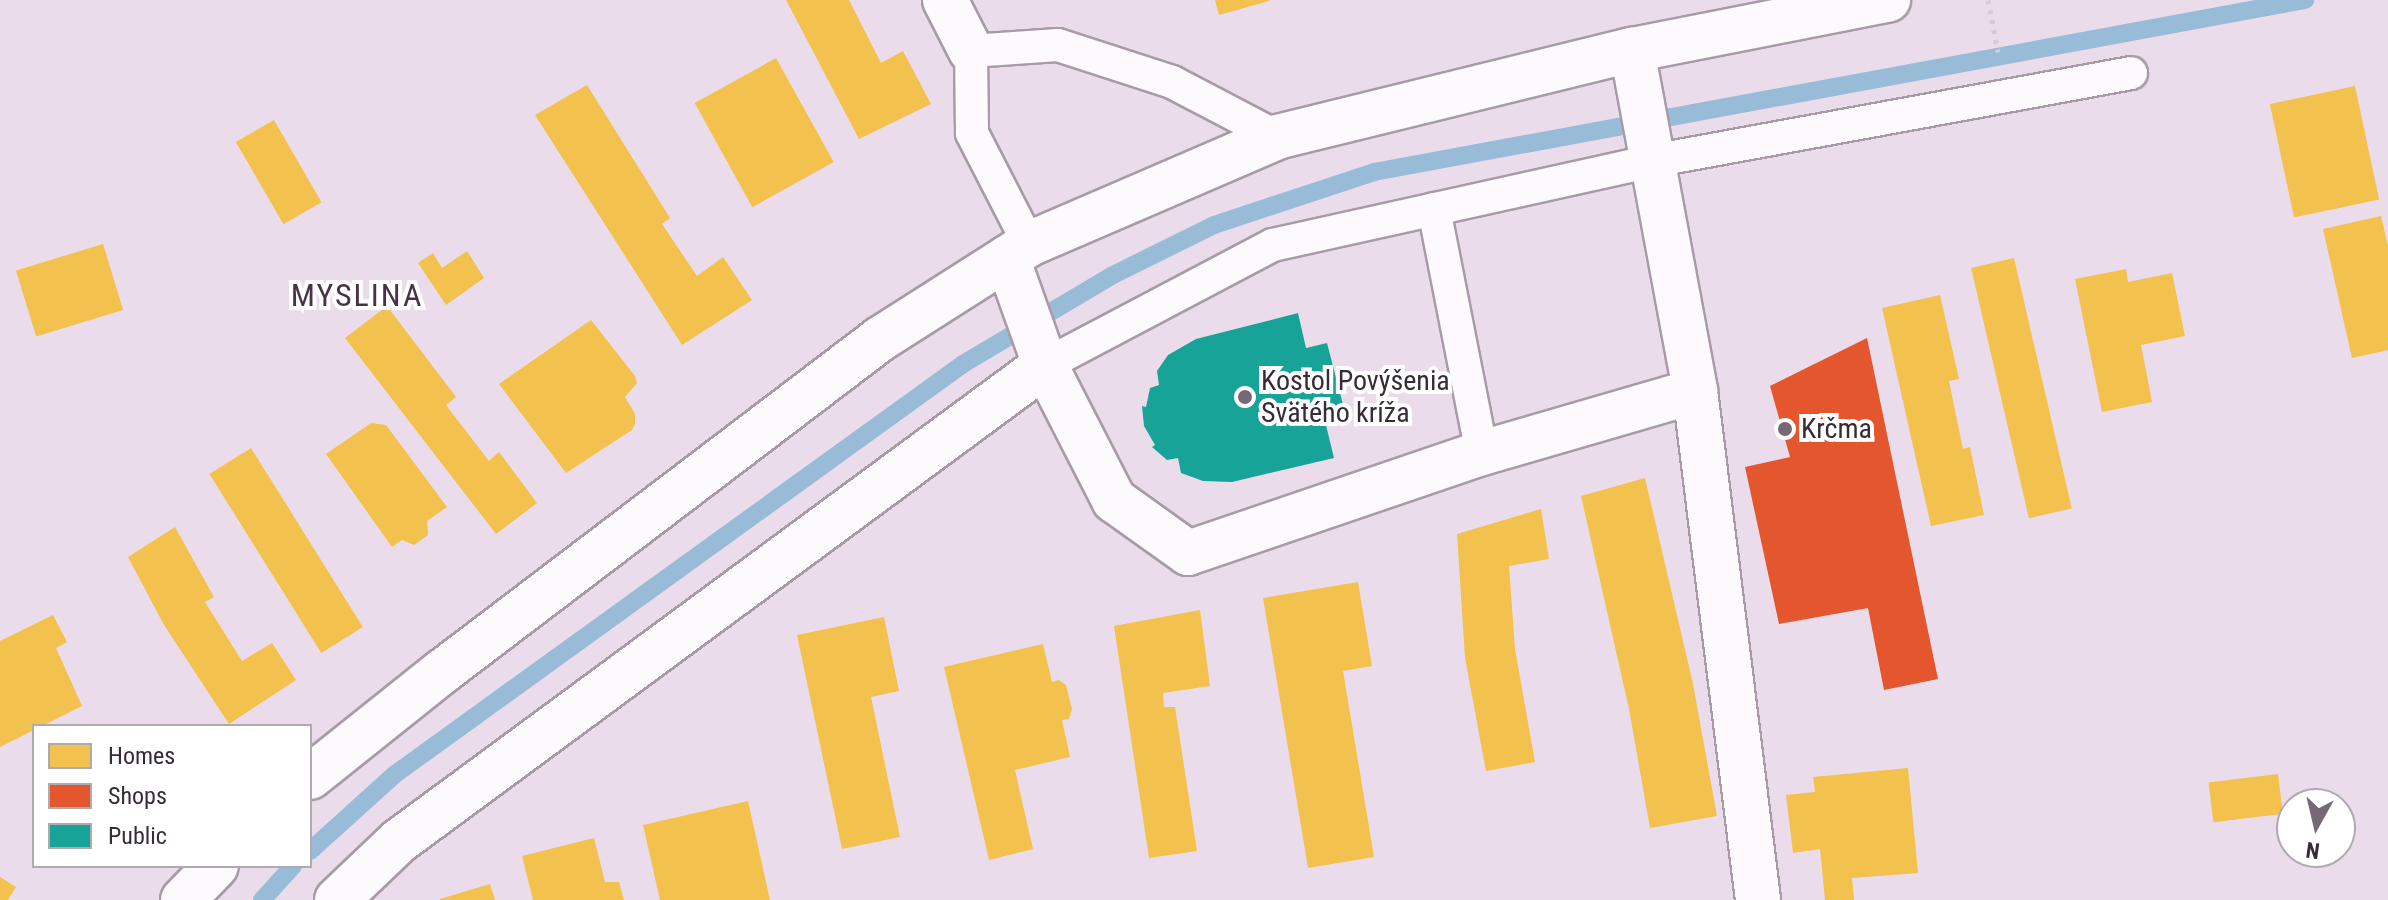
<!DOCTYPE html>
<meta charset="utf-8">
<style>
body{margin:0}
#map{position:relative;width:2388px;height:900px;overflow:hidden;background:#ebdcec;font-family:"Roboto Condensed",sans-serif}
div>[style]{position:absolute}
.homes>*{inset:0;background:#f2c14e;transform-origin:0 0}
.shops>*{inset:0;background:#e4572e}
.public>*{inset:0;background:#17a398}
.stream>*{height:18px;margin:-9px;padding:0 9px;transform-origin:9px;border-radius:9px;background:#98bbd8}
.path>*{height:5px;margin-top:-2.5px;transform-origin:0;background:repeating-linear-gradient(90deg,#d2ced2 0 4px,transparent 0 10px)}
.roads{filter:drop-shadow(2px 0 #a69ba7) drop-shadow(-2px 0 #a69ba7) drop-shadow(0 2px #a69ba7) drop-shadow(0 -2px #a69ba7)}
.lane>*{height:32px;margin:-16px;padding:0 16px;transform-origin:16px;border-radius:16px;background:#fcfafc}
.street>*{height:44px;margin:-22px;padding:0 22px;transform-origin:22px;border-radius:22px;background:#fcfafc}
.dots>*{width:22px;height:22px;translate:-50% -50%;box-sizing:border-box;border:4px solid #fff;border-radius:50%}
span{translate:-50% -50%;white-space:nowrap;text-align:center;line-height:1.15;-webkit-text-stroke:8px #fff;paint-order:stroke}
.poi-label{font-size:28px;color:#362b36}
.left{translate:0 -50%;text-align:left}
.quarter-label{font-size:32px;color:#483248;letter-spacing:2px}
.legend{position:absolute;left:32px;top:724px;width:280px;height:144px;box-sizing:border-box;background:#fff;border:2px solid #afaaaf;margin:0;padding:10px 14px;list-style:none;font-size:24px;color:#362b36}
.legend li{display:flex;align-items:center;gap:16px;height:40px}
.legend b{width:40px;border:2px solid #afaaaf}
.north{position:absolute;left:2276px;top:788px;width:80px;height:80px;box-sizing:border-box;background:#fff;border:2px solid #afaaaf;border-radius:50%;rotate:188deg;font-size:22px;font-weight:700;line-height:32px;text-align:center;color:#362b36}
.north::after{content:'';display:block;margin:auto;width:28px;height:36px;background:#756976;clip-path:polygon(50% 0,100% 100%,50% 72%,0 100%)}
</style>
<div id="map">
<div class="homes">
<div style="clip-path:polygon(786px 0,849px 0,881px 63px,903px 51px,931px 104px,859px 139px)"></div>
<div style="clip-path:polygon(1215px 0,1269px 0,1269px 1px,1219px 15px)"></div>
<div style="left:776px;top:58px;width:119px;height:93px;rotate:61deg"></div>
<div style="clip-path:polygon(587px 85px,670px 218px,662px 224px,697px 276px,723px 257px,752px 300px,682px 345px,535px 115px)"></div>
<div style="left:2355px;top:86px;width:116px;height:87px;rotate:78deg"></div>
<div style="left:274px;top:120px;width:95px;height:44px;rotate:60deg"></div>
<div style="clip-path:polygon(2381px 216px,2388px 246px,2388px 350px,2352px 358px,2323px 229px)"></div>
<div style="left:103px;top:244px;width:69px;height:91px;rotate:73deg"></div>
<div style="clip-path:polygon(467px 251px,484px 278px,446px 305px,418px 263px,433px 253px,442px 268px)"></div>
<div style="left:2014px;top:258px;width:257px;height:44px;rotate:77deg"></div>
<div style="clip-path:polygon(2126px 269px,2128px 282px,2172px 273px,2185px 336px,2141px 345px,2152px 402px,2102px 412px,2075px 279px)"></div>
<div style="clip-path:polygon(1940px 295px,1959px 379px,1949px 381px,1963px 449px,1970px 447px,1984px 515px,1931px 526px,1882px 308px)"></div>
<div style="clip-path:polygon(387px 306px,456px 397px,446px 405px,489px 461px,499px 452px,537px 503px,496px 534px,345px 338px)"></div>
<div style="clip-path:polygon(591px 320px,635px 376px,637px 383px,625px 397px,635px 414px,635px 424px,632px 430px,566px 473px,499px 384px)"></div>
<div style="clip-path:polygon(371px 423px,386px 425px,447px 507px,427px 521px,428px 535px,414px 545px,402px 540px,392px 547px,326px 454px)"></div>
<div style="left:251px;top:448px;width:211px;height:49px;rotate:58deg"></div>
<div style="clip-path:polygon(1645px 478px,1693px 684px,1717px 816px,1650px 828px,1629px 709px,1581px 496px)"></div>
<div style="clip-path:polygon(1541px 509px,1549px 559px,1509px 566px,1515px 649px,1535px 762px,1486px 771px,1465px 658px,1457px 534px)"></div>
<div style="clip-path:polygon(175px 527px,214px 597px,205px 602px,242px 661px,272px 643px,296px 680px,229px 724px,164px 625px,128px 557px)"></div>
<div style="clip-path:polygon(1358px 582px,1372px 666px,1343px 671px,1374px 857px,1308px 868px,1263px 598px)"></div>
<div style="clip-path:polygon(1200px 610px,1210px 686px,1163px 693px,1164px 707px,1175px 707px,1197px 851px,1149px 858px,1114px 626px)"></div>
<div style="clip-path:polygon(53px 615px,67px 642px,56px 648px,82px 706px,42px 726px,34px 726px,34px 730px,0 747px,0 641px)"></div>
<div style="clip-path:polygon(884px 617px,899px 691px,871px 697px,900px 837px,842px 849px,797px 635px)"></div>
<div style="clip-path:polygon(1043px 644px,1052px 682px,1059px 680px,1066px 685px,1072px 709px,1069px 719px,1062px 720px,1070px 757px,1015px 770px,1033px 849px,989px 860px,944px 667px)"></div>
<div style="clip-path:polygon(1908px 768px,1918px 873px,1852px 878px,1854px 900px,1825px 900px,1820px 849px,1793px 853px,1786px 795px,1815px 792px,1813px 777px)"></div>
<div style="left:2278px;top:774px;width:40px;height:70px;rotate:83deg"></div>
<div style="clip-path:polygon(748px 801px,770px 900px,660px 900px,643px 825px)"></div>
<div style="clip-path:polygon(594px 838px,605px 882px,619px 882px,624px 900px,533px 900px,522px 856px)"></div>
<div style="clip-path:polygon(0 877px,16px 887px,8px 900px,0 900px)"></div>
<div style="clip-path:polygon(490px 884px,495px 900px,440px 900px,440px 899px)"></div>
</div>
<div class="shops">
<div style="clip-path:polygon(1867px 338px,1938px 679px,1884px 690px,1868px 608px,1779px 624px,1745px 467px,1790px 457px,1770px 386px)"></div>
</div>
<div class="public">
<div style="clip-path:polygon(1298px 313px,1306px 348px,1327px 343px,1346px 416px,1325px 421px,1334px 458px,1232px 482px,1203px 481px,1181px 473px,1178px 458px,1167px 460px,1152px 447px,1155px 445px,1144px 426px,1142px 406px,1146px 407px,1150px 388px,1159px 385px,1157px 371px,1168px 355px,1196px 339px)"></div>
</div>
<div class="stream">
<div style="left:310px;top:851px;width:113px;rotate:-42.1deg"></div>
<div style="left:394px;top:775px;width:702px;rotate:-35.84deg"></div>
<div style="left:963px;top:364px;width:172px;rotate:-30.7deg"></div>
<div style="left:1111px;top:276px;width:115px;rotate:-26.3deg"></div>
<div style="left:1214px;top:225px;width:169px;rotate:-18.3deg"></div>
<div style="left:1374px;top:172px;width:947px;rotate:-10.47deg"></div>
<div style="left:262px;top:900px;width:46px;rotate:-47.6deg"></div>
</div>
<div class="path">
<div style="left:1988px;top:0;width:53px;rotate:79.1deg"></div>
</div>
<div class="roads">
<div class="lane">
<div style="left:1434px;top:209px;width:249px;rotate:78.9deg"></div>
<div style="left:1029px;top:244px;width:125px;rotate:-117.2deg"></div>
<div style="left:972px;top:133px;width:82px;rotate:-90.7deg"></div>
<div style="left:971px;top:51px;width:87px;rotate:-3.9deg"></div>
<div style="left:1058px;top:45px;width:120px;rotate:18deg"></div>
<div style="left:1172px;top:82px;width:119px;rotate:27.6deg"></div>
<div style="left:1045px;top:365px;width:258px;rotate:-27.8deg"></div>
<div style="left:1273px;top:245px;width:388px;rotate:-12.5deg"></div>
<div style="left:1652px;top:161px;width:487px;rotate:-10.4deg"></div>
</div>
<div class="street">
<div style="left:945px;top:0;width:57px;rotate:63deg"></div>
<div style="left:1632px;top:50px;width:347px;rotate:79.5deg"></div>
<div style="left:1695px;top:391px;width:513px;rotate:82.94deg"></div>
<div style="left:1007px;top:258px;width:114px;rotate:70.4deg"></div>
<div style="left:310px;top:777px;width:170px;rotate:-38.6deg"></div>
<div style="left:443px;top:671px;width:549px;rotate:-37.22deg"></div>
<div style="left:880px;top:339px;width:177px;rotate:-32.5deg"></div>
<div style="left:1029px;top:244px;width:270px;rotate:-23.3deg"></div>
<div style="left:1277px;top:137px;width:366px;rotate:-13.8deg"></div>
<div style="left:1632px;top:50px;width:261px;rotate:-11.1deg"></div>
<div style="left:183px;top:900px;width:47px;rotate:-45.9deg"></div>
<div style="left:337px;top:900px;width:86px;rotate:-43.6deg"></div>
<div style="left:399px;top:841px;width:802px;rotate:-36.38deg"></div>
<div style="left:1045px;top:365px;width:152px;rotate:62.9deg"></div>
<div style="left:1114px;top:500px;width:91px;rotate:35.6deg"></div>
<div style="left:1188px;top:553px;width:311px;rotate:-18.8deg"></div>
<div style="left:1482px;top:453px;width:222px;rotate:-16.2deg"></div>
</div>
</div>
<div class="dots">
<div style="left:1245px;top:397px;background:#756976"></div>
<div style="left:1785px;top:429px;background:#756976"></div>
</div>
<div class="poi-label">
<span class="left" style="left:1261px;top:397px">Kostol Povýšenia<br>Svätého kríža</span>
<span class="left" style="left:1801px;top:429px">Krčma</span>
</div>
<div class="quarter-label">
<span style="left:357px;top:295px">MYSLINA</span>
</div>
<ul class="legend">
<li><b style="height:22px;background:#f2c14e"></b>Homes</li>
<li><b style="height:22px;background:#e4572e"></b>Shops</li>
<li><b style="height:22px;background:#17a398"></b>Public</li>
</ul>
<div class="north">N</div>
</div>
